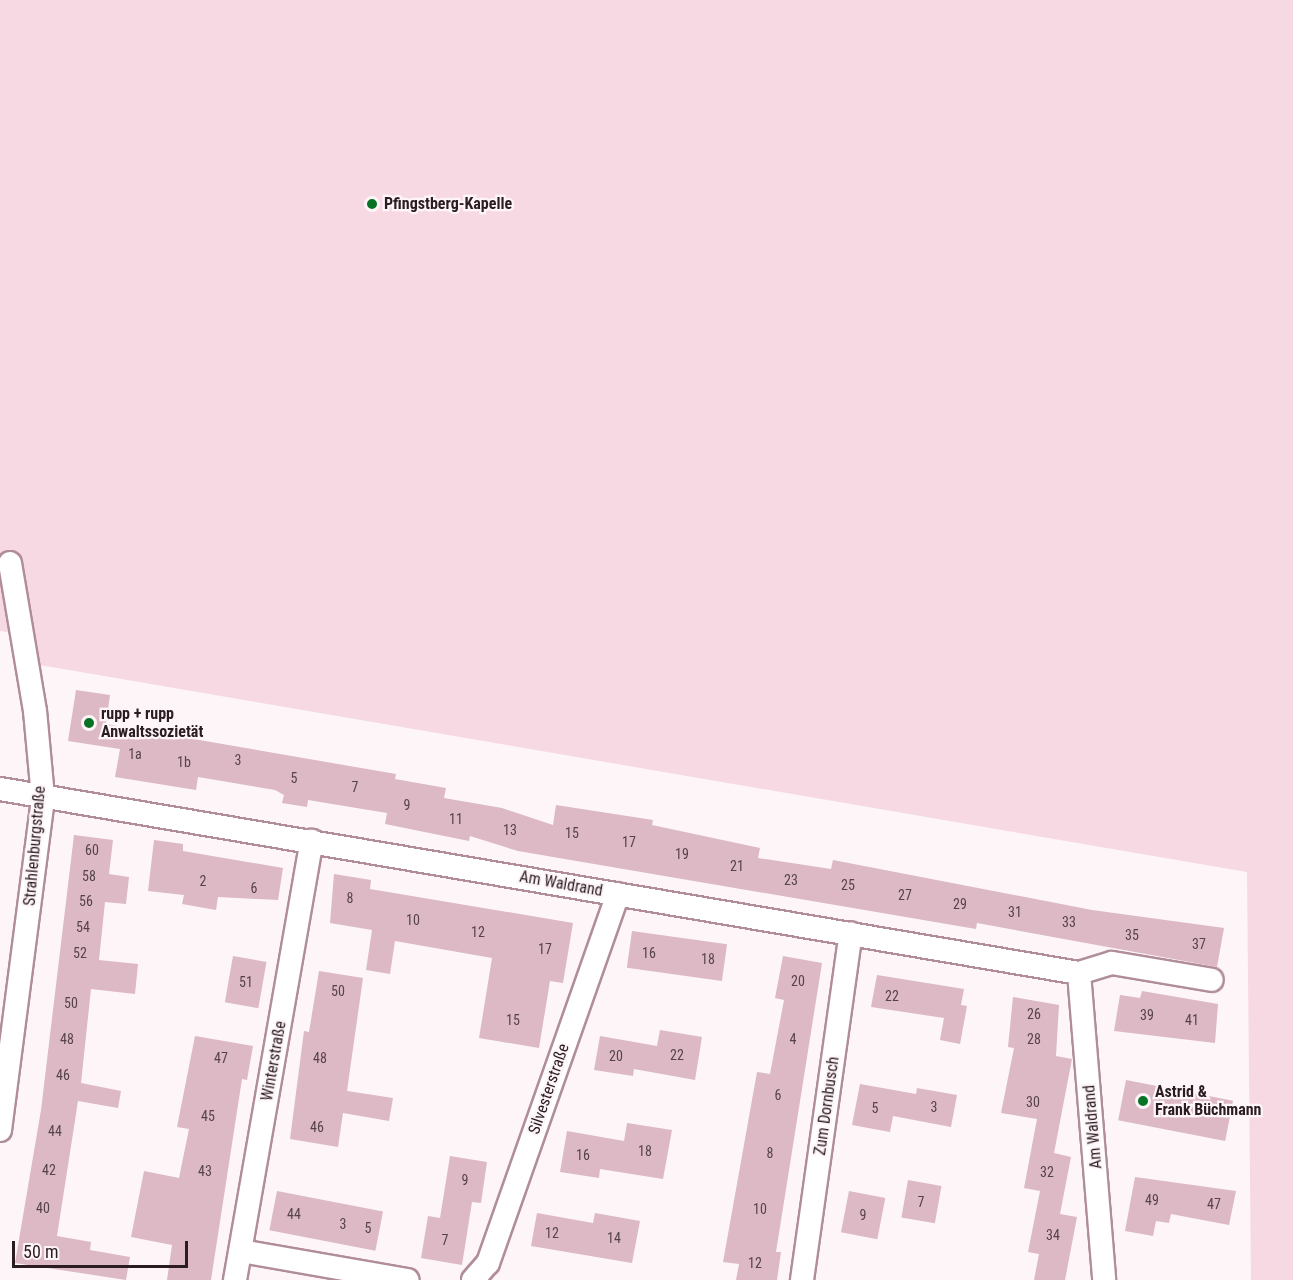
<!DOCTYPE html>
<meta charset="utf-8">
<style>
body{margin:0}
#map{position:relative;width:1293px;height:1280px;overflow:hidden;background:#fdf5f7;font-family:"Roboto Condensed",sans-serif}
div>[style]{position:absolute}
.green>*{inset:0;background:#f7d9e3}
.building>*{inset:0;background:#dcb9c5;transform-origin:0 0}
.roads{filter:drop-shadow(2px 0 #b08d99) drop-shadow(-2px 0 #b08d99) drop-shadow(0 2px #b08d99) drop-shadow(0 -2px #b08d99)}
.minor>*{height:22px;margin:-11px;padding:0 11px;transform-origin:11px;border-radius:11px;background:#fff}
.dots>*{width:16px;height:16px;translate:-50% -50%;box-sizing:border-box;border:3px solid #fdf5f7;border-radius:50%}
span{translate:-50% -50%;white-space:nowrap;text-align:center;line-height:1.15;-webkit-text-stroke:4.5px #fdf5f7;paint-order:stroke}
.number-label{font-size:14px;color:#56434a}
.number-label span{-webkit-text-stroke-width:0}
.poi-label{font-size:16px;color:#2a1c21;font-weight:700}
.left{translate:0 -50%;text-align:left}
.street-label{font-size:16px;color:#2a1c21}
.scale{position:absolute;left:12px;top:1241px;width:176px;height:27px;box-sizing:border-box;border:3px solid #2a1c21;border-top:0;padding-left:8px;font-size:18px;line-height:21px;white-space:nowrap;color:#2a1c21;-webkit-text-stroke:4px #fdf5f7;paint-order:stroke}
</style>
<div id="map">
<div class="green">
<div style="clip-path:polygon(0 0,1293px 0,1293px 1280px,1251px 1280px,1247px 872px,34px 664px,30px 636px,0 631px)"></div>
</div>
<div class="building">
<div style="clip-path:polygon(76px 690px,110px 695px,106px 724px,396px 774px,395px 779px,446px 788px,444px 798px,502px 808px,553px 825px,556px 805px,653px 820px,652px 825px,760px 848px,758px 858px,831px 869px,833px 860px,1092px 910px,1224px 928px,1217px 967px,977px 923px,976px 929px,518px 851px,470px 836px,469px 841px,385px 824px,387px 813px,308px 800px,307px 807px,282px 803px,284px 795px,275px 790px,198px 777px,196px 790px,115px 777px,120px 749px,68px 741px)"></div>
<div style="clip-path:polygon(74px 835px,113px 840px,109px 874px,129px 877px,126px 904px,105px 902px,99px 960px,138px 964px,135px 994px,91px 989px,81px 1083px,121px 1091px,118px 1108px,78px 1101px,57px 1236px,91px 1242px,90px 1250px,130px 1257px,126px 1280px,15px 1263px,41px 1110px)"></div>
<div style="clip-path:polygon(154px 840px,183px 844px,183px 851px,283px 868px,278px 900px,218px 897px,216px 910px,182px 904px,184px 895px,148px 891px)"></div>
<div style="clip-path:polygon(334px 874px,371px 880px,370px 889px,573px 923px,563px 983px,550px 981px,539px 1048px,479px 1038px,492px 958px,395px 941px,390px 974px,366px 970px,372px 930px,330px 923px)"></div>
<div style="left:632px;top:931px;width:96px;height:37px;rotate:8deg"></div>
<div style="left:233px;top:956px;width:34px;height:47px;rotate:10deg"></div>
<div style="clip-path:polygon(783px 956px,822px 963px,776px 1252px,781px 1252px,777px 1280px,736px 1280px,739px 1264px,723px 1262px,757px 1072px,770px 1074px,784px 1000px,775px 998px)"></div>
<div style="clip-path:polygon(319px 971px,363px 978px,347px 1091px,393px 1098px,389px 1121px,343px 1113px,338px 1147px,290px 1139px,304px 1031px,309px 1032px)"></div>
<div style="clip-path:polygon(877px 975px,964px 989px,961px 1005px,967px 1006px,960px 1044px,940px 1040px,944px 1018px,871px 1007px)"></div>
<div style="clip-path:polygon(1142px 991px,1218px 1004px,1215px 1043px,1114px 1031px,1120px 995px,1140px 998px)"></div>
<div style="clip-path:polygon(1013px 997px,1059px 1005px,1056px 1056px,1072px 1059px,1054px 1153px,1071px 1157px,1060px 1214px,1077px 1217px,1065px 1280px,1034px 1280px,1039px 1254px,1028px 1252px,1040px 1191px,1024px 1188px,1037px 1119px,1001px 1113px,1014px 1048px,1008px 1047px)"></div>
<div style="clip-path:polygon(660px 1030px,702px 1037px,695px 1080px,634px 1069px,633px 1076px,594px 1070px,600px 1036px,657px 1046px)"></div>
<div style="clip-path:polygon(195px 1036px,253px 1046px,247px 1080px,242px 1079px,211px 1280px,167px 1280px,172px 1245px,131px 1237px,144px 1171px,179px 1178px,189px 1129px,177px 1127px)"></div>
<div style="left:1126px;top:1080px;width:109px;height:41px;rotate:11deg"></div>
<div style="clip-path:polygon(860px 1084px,916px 1094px,917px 1088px,957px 1095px,951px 1127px,893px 1116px,890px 1132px,852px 1125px)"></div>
<div style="clip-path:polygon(627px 1123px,672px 1130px,663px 1179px,600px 1169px,599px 1178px,560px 1172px,567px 1131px,624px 1141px)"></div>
<div style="clip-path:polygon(450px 1156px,487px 1162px,481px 1203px,472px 1202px,462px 1265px,421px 1258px,428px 1216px,440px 1218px)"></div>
<div style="clip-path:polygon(1135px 1177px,1236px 1191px,1229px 1225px,1171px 1214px,1169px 1223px,1156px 1221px,1153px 1236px,1125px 1231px)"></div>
<div style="left:908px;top:1180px;width:34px;height:38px;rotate:10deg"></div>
<div style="left:277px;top:1191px;width:108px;height:40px;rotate:11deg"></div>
<div style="left:849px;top:1191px;width:37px;height:42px;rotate:11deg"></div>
<div style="clip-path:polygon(537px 1213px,593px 1223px,595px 1213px,640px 1221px,632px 1263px,531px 1246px)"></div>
</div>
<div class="roads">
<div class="minor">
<div style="left:0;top:789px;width:1095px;rotate:9.68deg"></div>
<div style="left:1079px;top:973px;width:308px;rotate:85.3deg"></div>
<div style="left:1079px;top:973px;width:34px;rotate:-17deg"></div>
<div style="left:1112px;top:963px;width:101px;rotate:9.6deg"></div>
<div style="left:0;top:1130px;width:336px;rotate:-82.6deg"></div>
<div style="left:43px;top:797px;width:86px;rotate:-95.3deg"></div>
<div style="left:35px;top:711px;width:150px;rotate:-99.6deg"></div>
<div style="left:241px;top:1251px;width:169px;rotate:9.9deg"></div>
<div style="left:235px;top:1280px;width:446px;rotate:-80.1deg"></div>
<div style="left:473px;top:1280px;width:23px;rotate:-49deg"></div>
<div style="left:488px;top:1263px;width:391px;rotate:-70.6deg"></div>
<div style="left:802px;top:1280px;width:350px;rotate:-82deg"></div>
</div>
</div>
<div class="dots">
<div style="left:372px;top:204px;background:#097325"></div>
<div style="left:89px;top:723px;background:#097325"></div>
<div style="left:1143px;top:1101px;background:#097325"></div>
</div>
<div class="number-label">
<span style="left:135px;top:754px">1a</span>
<span style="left:238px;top:760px">3</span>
<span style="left:184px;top:762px">1b</span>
<span style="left:294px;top:778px">5</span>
<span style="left:355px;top:787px">7</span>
<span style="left:407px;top:805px">9</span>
<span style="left:456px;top:819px">11</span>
<span style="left:510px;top:830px">13</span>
<span style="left:572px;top:833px">15</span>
<span style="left:629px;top:842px">17</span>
<span style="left:92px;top:850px">60</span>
<span style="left:682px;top:854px">19</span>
<span style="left:737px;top:866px">21</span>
<span style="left:89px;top:876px">58</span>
<span style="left:791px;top:880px">23</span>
<span style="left:203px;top:881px">2</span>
<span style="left:848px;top:885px">25</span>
<span style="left:254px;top:888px">6</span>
<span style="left:905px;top:895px">27</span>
<span style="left:350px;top:898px">8</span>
<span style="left:86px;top:901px">56</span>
<span style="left:960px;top:904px">29</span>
<span style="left:1015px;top:912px">31</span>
<span style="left:413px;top:920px">10</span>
<span style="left:1069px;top:922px">33</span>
<span style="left:83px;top:927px">54</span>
<span style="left:478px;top:932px">12</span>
<span style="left:1132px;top:935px">35</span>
<span style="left:1199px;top:944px">37</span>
<span style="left:545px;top:949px">17</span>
<span style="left:80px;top:953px">52</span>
<span style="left:649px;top:953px">16</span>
<span style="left:708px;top:959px">18</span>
<span style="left:798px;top:981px">20</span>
<span style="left:246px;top:982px">51</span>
<span style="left:338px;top:991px">50</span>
<span style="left:892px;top:996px">22</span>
<span style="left:71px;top:1003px">50</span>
<span style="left:1034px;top:1014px">26</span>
<span style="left:1147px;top:1015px">39</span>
<span style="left:513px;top:1020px">15</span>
<span style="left:1192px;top:1020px">41</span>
<span style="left:67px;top:1039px">48</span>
<span style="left:793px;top:1039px">4</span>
<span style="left:1034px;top:1039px">28</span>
<span style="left:677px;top:1055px">22</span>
<span style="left:616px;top:1056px">20</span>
<span style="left:221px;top:1058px">47</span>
<span style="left:320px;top:1058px">48</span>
<span style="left:63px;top:1075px">46</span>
<span style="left:778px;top:1095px">6</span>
<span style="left:1033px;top:1102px">30</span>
<span style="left:934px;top:1107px">3</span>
<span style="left:875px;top:1108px">5</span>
<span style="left:208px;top:1116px">45</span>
<span style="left:317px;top:1127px">46</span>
<span style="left:55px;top:1131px">44</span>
<span style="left:645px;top:1151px">18</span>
<span style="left:770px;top:1153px">8</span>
<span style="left:583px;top:1155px">16</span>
<span style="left:49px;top:1170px">42</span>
<span style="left:205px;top:1171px">43</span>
<span style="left:1047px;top:1172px">32</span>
<span style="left:465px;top:1180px">9</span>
<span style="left:1152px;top:1200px">49</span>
<span style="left:921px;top:1202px">7</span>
<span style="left:1214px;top:1204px">47</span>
<span style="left:43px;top:1208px">40</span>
<span style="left:760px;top:1209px">10</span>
<span style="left:294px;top:1214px">44</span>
<span style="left:863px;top:1215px">9</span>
<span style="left:343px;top:1224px">3</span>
<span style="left:368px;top:1228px">5</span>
<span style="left:552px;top:1233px">12</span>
<span style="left:1053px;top:1235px">34</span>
<span style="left:614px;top:1238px">14</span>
<span style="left:445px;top:1240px">7</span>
<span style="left:755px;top:1263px">12</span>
</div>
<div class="poi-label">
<span class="left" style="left:384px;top:204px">Pfingstberg-Kapelle</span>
<span class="left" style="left:101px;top:723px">rupp + rupp<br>Anwaltssozietät</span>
<span class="left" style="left:1155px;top:1101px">Astrid &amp;<br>Frank Büchmann</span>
</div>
<div class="street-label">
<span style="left:35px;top:846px;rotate:-85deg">Strahlenburgstraße</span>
<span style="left:561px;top:884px;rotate:10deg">Am Waldrand</span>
<span style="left:274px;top:1061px;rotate:-80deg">Winterstraße</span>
<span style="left:549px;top:1089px;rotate:-71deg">Silvesterstraße</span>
<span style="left:827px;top:1106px;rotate:-82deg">Zum Dornbusch</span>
<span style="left:1093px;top:1127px;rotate:-95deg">Am Waldrand</span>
</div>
<div class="scale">50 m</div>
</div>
